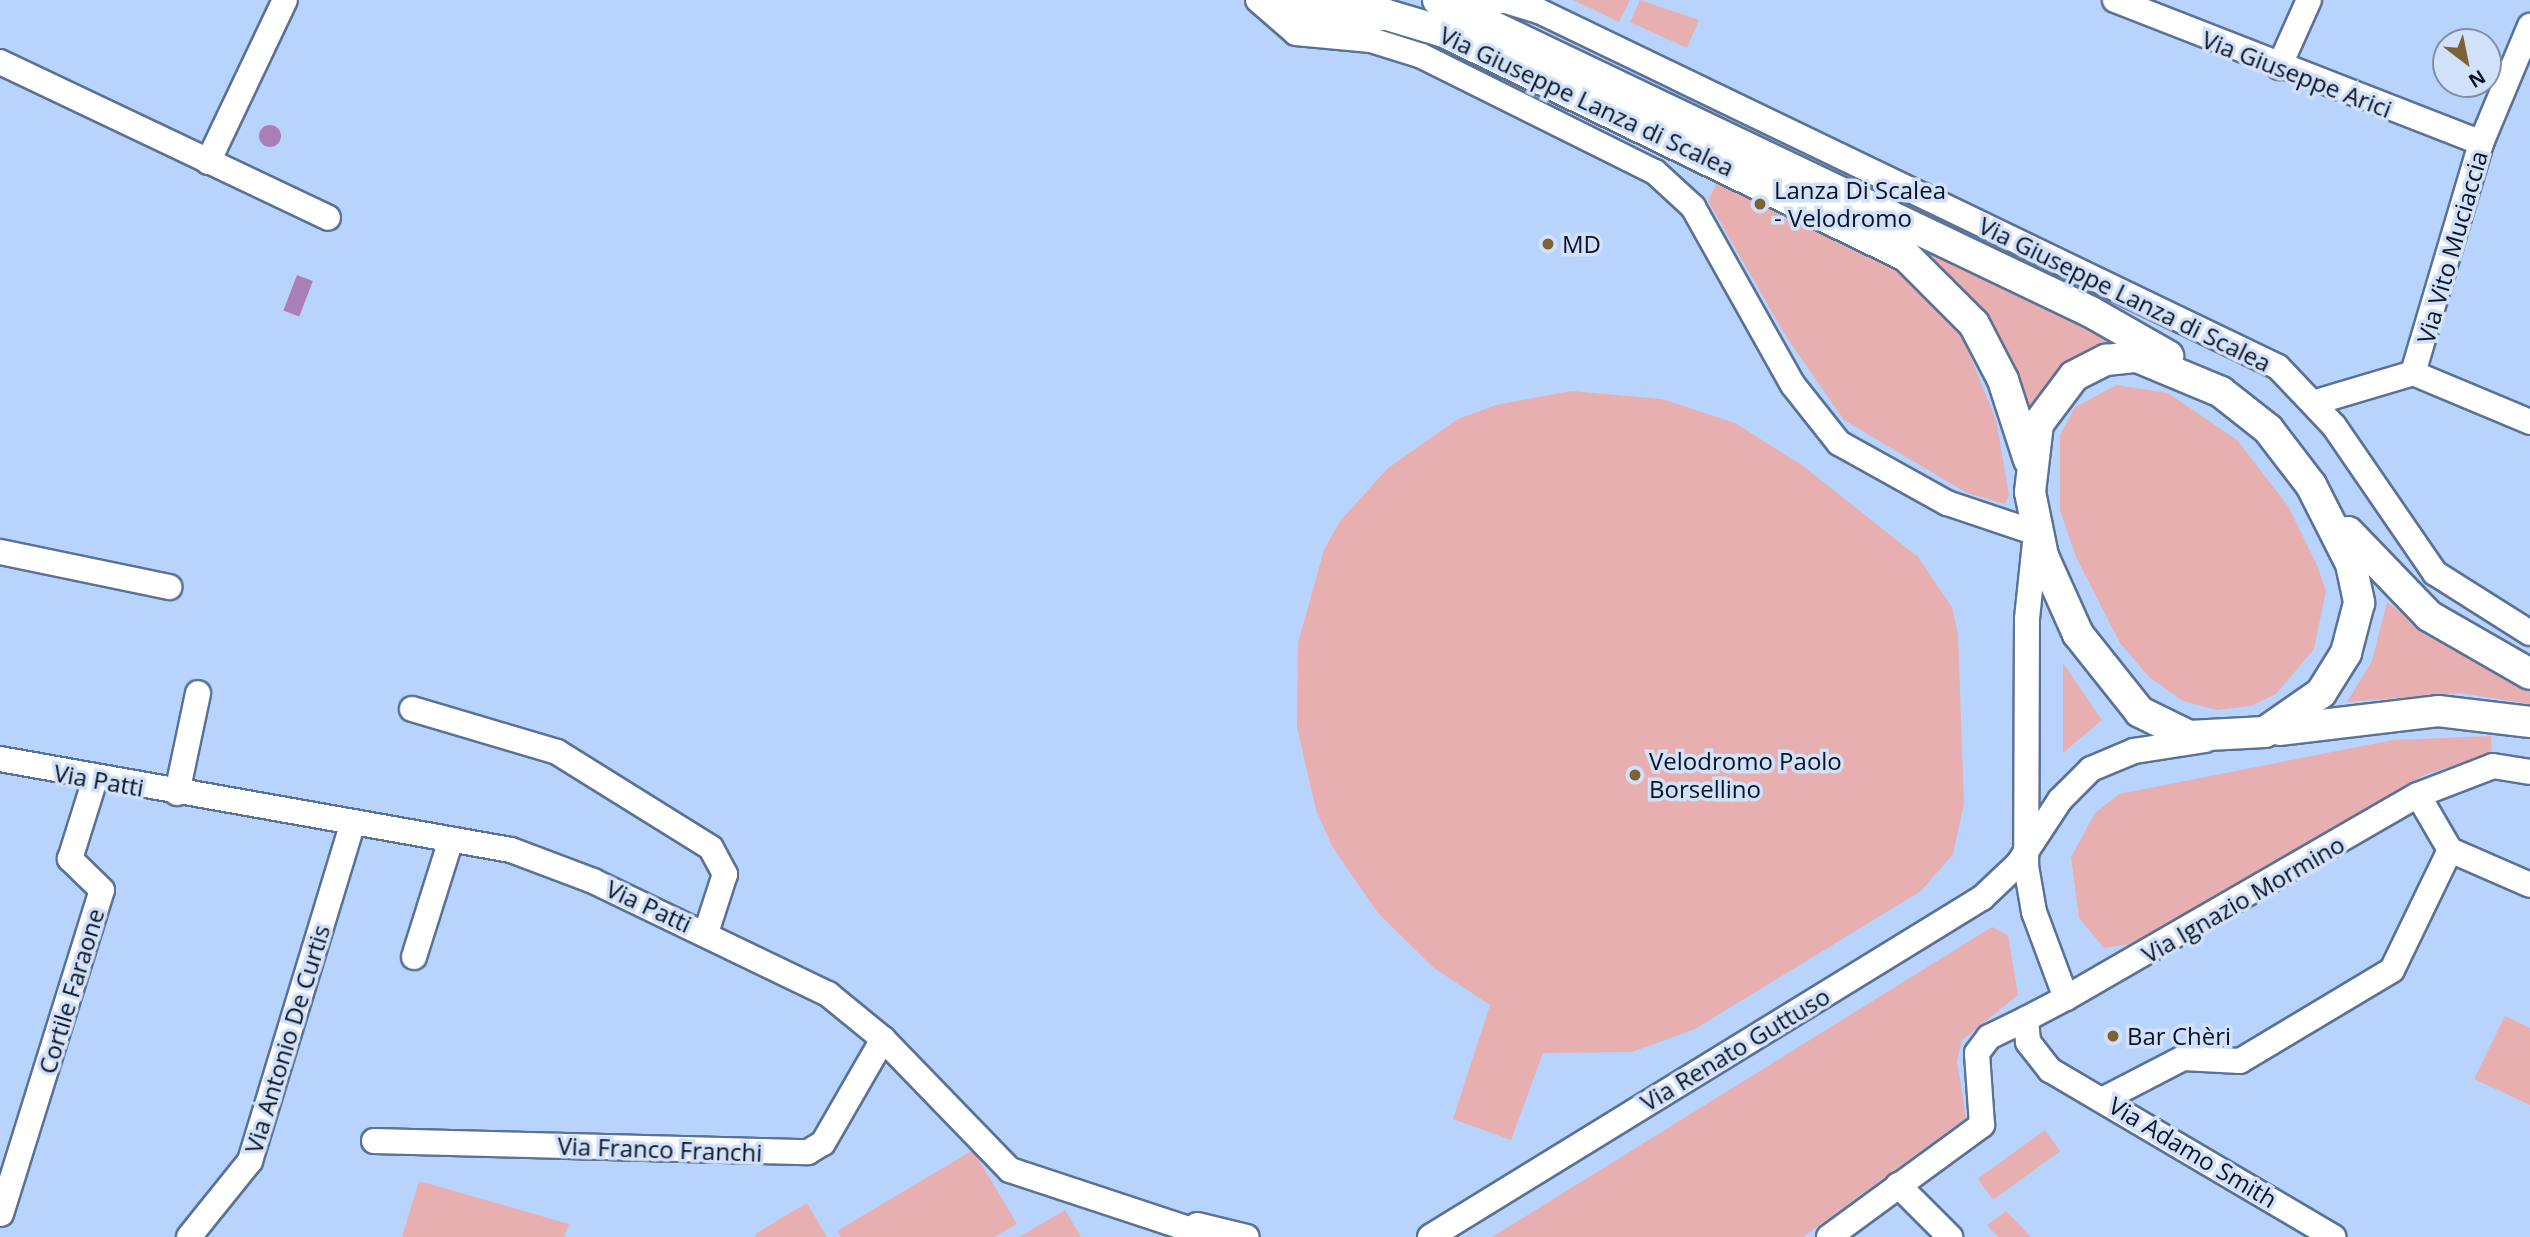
<!DOCTYPE html>
<meta charset="utf-8">
<style>
body{margin:0}
#map{position:relative;width:2530px;height:1237px;overflow:hidden;background:#b9d4fc;font-family:"Open Sans",sans-serif}
div>[style]{position:absolute}
.green>*{inset:0;background:#e7afb0;transform-origin:0 0}
.water>*{inset:0;background:#aa7eb7;transform-origin:0 0}
.round{border-radius:50%}
.roads{filter:drop-shadow(2px 0 #5a7296) drop-shadow(-2px 0 #5a7296) drop-shadow(0 2px #5a7296) drop-shadow(0 -2px #5a7296)}
.minor>*{height:24px;margin:-12px;padding:0 12px;transform-origin:12px;border-radius:12px;background:#fff}
.tertiary>*{height:30px;margin:-15px;padding:0 15px;transform-origin:15px;border-radius:15px;background:#fff}
.dots>*{width:19px;height:19px;translate:-50% -50%;box-sizing:border-box;border:4px solid #d0e1f9;border-radius:50%}
span{translate:-50% -50%;white-space:nowrap;text-align:center;line-height:1.15;-webkit-text-stroke:7px #d0e1f9;paint-order:stroke}
.street-label{font-size:24px;color:#0a1321}
.poi-label{font-size:24px;color:#0a1321}
.left{translate:0 -50%;text-align:left}
.north{position:absolute;left:2432px;top:28px;width:70px;height:70px;box-sizing:border-box;background:#d0e1f9;border:2px solid #818fa3;border-radius:50%;rotate:148deg;font-size:19px;font-weight:700;line-height:28px;text-align:center;color:#0a1321}
.north::after{content:'';display:block;margin:auto;width:24px;height:32px;background:#7e6234;clip-path:polygon(50% 0,100% 100%,50% 72%,0 100%)}
</style>
<div id="map">
<div class="green">
<div style="clip-path:polygon(1573px 0,1630px 0,1619px 22px)"></div>
<div style="clip-path:polygon(1640px 0,1699px 20px,1687px 48px,1630px 22px)"></div>
<div style="clip-path:polygon(1717px 182px,1879px 258px,1944px 310px,1963px 338px,1996px 420px,2009px 495px,2005px 504px,1967px 493px,1844px 420px,1787px 338px,1708px 201px)"></div>
<div style="clip-path:polygon(1917px 240px,2116px 341px,2059px 367px,2029px 407px,1995px 327px,1958px 282px,1915px 247px)"></div>
<div style="clip-path:polygon(2117px 385px,2168px 393px,2237px 440px,2288px 506px,2317px 565px,2326px 591px,2314px 649px,2276px 694px,2251px 706px,2217px 710px,2183px 701px,2149px 677px,2120px 643px,2076px 557px,2060px 510px,2060px 435px,2075px 407px)"></div>
<div style="clip-path:polygon(1571px 391px,1662px 399px,1735px 423px,1803px 466px,1918px 557px,1952px 607px,1958px 634px,1964px 804px,1953px 854px,1921px 891px,1695px 1029px,1632px 1052px,1543px 1053px,1511px 1140px,1453px 1119px,1490px 1005px,1434px 968px,1378px 913px,1332px 846px,1316px 810px,1297px 727px,1298px 643px,1324px 550px,1340px 521px,1388px 468px,1458px 419px,1496px 405px)"></div>
<div style="clip-path:polygon(2387px 602px,2437px 640px,2530px 689px,2530px 704px,2461px 693px,2347px 702px,2372px 661px)"></div>
<div style="clip-path:polygon(2063px 663px,2102px 720px,2063px 753px)"></div>
<div style="clip-path:polygon(2491px 736px,2492px 753px,2424px 775px,2146px 942px,2104px 948px,2079px 918px,2071px 857px,2095px 813px,2119px 794px,2393px 740px)"></div>
<div style="clip-path:polygon(1992px 927px,2008px 935px,2018px 995px,1962px 1040px,1957px 1061px,1966px 1118px,1803px 1237px,1492px 1237px)"></div>
<div style="clip-path:polygon(2505px 1016px,2530px 1028px,2530px 1105px,2474px 1079px)"></div>
<div style="left:2045px;top:1130px;width:26px;height:83px;rotate:54deg"></div>
<div style="clip-path:polygon(973px 1150px,1017px 1224px,994px 1237px,841px 1237px,837px 1231px)"></div>
<div style="clip-path:polygon(419px 1181px,569px 1224px,564px 1237px,402px 1237px)"></div>
<div style="clip-path:polygon(807px 1203px,827px 1237px,757px 1237px,755px 1234px)"></div>
<div style="clip-path:polygon(1065px 1210px,1081px 1237px,1019px 1237px)"></div>
<div style="clip-path:polygon(2006px 1211px,2031px 1237px,1998px 1237px,1987px 1225px)"></div>
</div>
<div class="water">
<div class="round" style="left:259px;top:125px;width:22px;height:22px"></div>
<div style="left:297px;top:275px;width:17px;height:38px;rotate:21deg"></div>
</div>
<div class="roads">
<div class="minor">
<div style="left:1258px;top:0;width:50px;rotate:41deg"></div>
<div style="left:1296px;top:33px;width:75px;rotate:5.3deg"></div>
<div style="left:1371px;top:40px;width:53px;rotate:17.4deg"></div>
<div style="left:1422px;top:56px;width:260px;rotate:26.5deg"></div>
<div style="left:1655px;top:172px;width:52px;rotate:42.6deg"></div>
<div style="left:1693px;top:207px;width:204px;rotate:60.7deg"></div>
<div style="left:1793px;top:385px;width:74px;rotate:51.6deg"></div>
<div style="left:1839px;top:443px;width:124px;rotate:29.1deg"></div>
<div style="left:1947px;top:503px;width:94px;rotate:18.6deg"></div>
<div style="left:2036px;top:533px;width:86px;rotate:96deg"></div>
<div style="left:2027px;top:619px;width:247px;rotate:90.2deg"></div>
<div style="left:2026px;top:866px;width:47px;rotate:80.1deg"></div>
<div style="left:2034px;top:912px;width:92px;rotate:69.6deg"></div>
<div style="left:2066px;top:998px;width:45px;rotate:152.3deg"></div>
<div style="left:2026px;top:1019px;width:23px;rotate:85deg"></div>
<div style="left:2028px;top:1042px;width:36px;rotate:52deg"></div>
<div style="left:2050px;top:1070px;width:329px;rotate:30.5deg"></div>
<div style="left:2115px;top:0;width:393px;rotate:21.3deg"></div>
<div style="left:1443px;top:1px;width:63px"></div>
<div style="left:1506px;top:1px;width:34px;rotate:17deg"></div>
<div style="left:1539px;top:11px;width:820px;rotate:25.72deg"></div>
<div style="left:2278px;top:367px;width:81px;rotate:46.5deg"></div>
<div style="left:2334px;top:426px;width:178px;rotate:55.5deg"></div>
<div style="left:2435px;top:573px;width:112px;rotate:32.3deg"></div>
<div style="left:0;top:62px;width:363px;rotate:25.4deg"></div>
<div style="left:2279px;top:67px;width:73px;rotate:-65.9deg"></div>
<div style="left:208px;top:162px;width:179px;rotate:-64.6deg"></div>
<div style="left:2413px;top:373px;width:127px;rotate:22.7deg"></div>
<div style="left:2316px;top:402px;width:101px;rotate:-16.6deg"></div>
<div style="left:2413px;top:373px;width:240px;rotate:-73.5deg"></div>
<div style="left:2481px;top:143px;width:127px;rotate:-67.3deg"></div>
<div style="left:0;top:552px;width:173px;rotate:11.7deg"></div>
<div style="left:412px;top:709px;width:151px;rotate:16.5deg"></div>
<div style="left:557px;top:752px;width:181px;rotate:31.9deg"></div>
<div style="left:711px;top:848px;width:30px;rotate:62deg"></div>
<div style="left:725px;top:874px;width:62px;rotate:107.9deg"></div>
<div style="left:0;top:759px;width:519px;rotate:10.1deg"></div>
<div style="left:511px;top:850px;width:88px;rotate:20.7deg"></div>
<div style="left:593px;top:881px;width:261px;rotate:25.7deg"></div>
<div style="left:828px;top:994px;width:71px;rotate:39.3deg"></div>
<div style="left:883px;top:1039px;width:182px;rotate:45.9deg"></div>
<div style="left:1010px;top:1170px;width:214px;rotate:18.3deg"></div>
<div style="left:177px;top:793px;width:102px;rotate:-78.1deg"></div>
<div style="left:2418px;top:795px;width:64px;rotate:59.8deg"></div>
<div style="left:414px;top:957px;width:123px;rotate:-72.5deg"></div>
<div style="left:2066px;top:998px;width:406px;rotate:-30deg"></div>
<div style="left:2418px;top:795px;width:80px;rotate:-21.1deg"></div>
<div style="left:2493px;top:766px;width:37px;rotate:9deg"></div>
<div style="left:2104px;top:1099px;width:89px;rotate:-27.4deg"></div>
<div style="left:2183px;top:1058px;width:57px;rotate:3deg"></div>
<div style="left:2240px;top:1061px;width:177px;rotate:-30.9deg"></div>
<div style="left:2392px;top:970px;width:133px;rotate:-64.2deg"></div>
<div style="left:2450px;top:850px;width:87px;rotate:23.6deg"></div>
<div style="left:374px;top:1141px;width:434px;rotate:1.5deg"></div>
<div style="left:808px;top:1152px;width:17px;rotate:-31deg"></div>
<div style="left:823px;top:1143px;width:120px;rotate:-60deg"></div>
<div style="left:1898px;top:1185px;width:74px;rotate:45deg"></div>
<div style="left:1px;top:1214px;width:339px;rotate:-72.7deg"></div>
<div style="left:102px;top:890px;width:45px;rotate:-135.9deg"></div>
<div style="left:70px;top:859px;width:84px;rotate:-72.6deg"></div>
<div style="left:1197px;top:1225px;width:51px;rotate:13.5deg"></div>
<div style="left:189px;top:1237px;width:97px;rotate:-51.2deg"></div>
<div style="left:250px;top:1161px;width:353px;rotate:-73.1deg"></div>
<div style="left:1430px;top:1237px;width:648px;rotate:-31.56deg"></div>
<div style="left:1982px;top:898px;width:50px;rotate:-43.4deg"></div>
<div style="left:2018px;top:864px;width:77px;rotate:-56.7deg"></div>
<div style="left:2060px;top:800px;width:44px;rotate:-45deg"></div>
<div style="left:2091px;top:769px;width:47px;rotate:-22.7deg"></div>
<div style="left:2134px;top:751px;width:72px;rotate:-8.8deg"></div>
<div style="left:1829px;top:1237px;width:190px;rotate:-36.2deg"></div>
<div style="left:1982px;top:1125px;width:72px;rotate:-94deg"></div>
<div style="left:1977px;top:1053px;width:20px;rotate:-53deg"></div>
<div style="left:1989px;top:1037px;width:41px;rotate:-25.9deg"></div>
</div>
<div class="tertiary">
<div style="left:1288px;top:0;width:31px;rotate:27deg"></div>
<div style="left:1316px;top:14px;width:42px;rotate:-9.7deg"></div>
<div style="left:1438px;top:0;width:724px;rotate:25.54deg"></div>
<div style="left:2091px;top:312px;width:89px;rotate:29.7deg"></div>
<div style="left:1340px;top:14px;width:47px;rotate:1.2deg"></div>
<div style="left:1387px;top:15px;width:59px;rotate:16.6deg"></div>
<div style="left:1444px;top:32px;width:513px;rotate:25.87deg"></div>
<div style="left:1906px;top:256px;width:96px;rotate:45deg"></div>
<div style="left:1974px;top:324px;width:63px;rotate:62.6deg"></div>
<div style="left:2003px;top:380px;width:84px;rotate:72deg"></div>
<div style="left:2137px;top:357px;width:91px;rotate:22.6deg"></div>
<div style="left:2221px;top:392px;width:60px;rotate:38.2deg"></div>
<div style="left:2268px;top:429px;width:71px;rotate:52.5deg"></div>
<div style="left:2311px;top:485px;width:89px;rotate:63.1deg"></div>
<div style="left:2351px;top:564px;width:40px;rotate:78deg"></div>
<div style="left:2359px;top:603px;width:52px;rotate:104.6deg"></div>
<div style="left:2346px;top:653px;width:47px;rotate:122deg"></div>
<div style="left:2321px;top:693px;width:68px;rotate:145.1deg"></div>
<div style="left:2265px;top:732px;width:76px;rotate:177deg"></div>
<div style="left:2189px;top:736px;width:55px;rotate:-153.9deg"></div>
<div style="left:2140px;top:712px;width:100px;rotate:-128.5deg"></div>
<div style="left:2078px;top:634px;width:85px;rotate:-114.2deg"></div>
<div style="left:2043px;top:556px;width:65px;rotate:-101.5deg"></div>
<div style="left:2030px;top:492px;width:68px;rotate:-83.3deg"></div>
<div style="left:2038px;top:424px;width:60px;rotate:-53.1deg"></div>
<div style="left:2074px;top:376px;width:36px;rotate:-27deg"></div>
<div style="left:2106px;top:360px;width:31px;rotate:-6deg"></div>
<div style="left:2348px;top:532px;width:117px;rotate:46deg"></div>
<div style="left:2429px;top:616px;width:116px;rotate:29.9deg"></div>
<div style="left:2279px;top:730px;width:160px;rotate:-6.8deg"></div>
<div style="left:2438px;top:711px;width:93px;rotate:6.8deg"></div>
</div>
</div>
<div class="dots">
<div style="left:1760px;top:204px;background:#7e6234"></div>
<div style="left:1548px;top:244px;background:#7e6234"></div>
<div style="left:1635px;top:775px;background:#7e6234"></div>
<div style="left:2113px;top:1036px;background:#7e6234"></div>
</div>
<div class="street-label">
<span style="left:2297px;top:74px;rotate:21deg">Via Giuseppe Arici</span>
<span style="left:1587px;top:101px;rotate:25deg">Via Giuseppe Lanza di Scalea</span>
<span style="left:2452px;top:247px;rotate:-74deg">Via Vito Muciaccia</span>
<span style="left:2125px;top:294px;rotate:26deg">Via Giuseppe Lanza di Scalea</span>
<span style="left:99px;top:780px;rotate:10deg">Via Patti</span>
<span style="left:2243px;top:899px;rotate:-30deg">Via Ignazio Mormino</span>
<span style="left:649px;top:906px;rotate:25deg">Via Patti</span>
<span style="left:71px;top:991px;rotate:-73deg">Cortile Faraone</span>
<span style="left:287px;top:1039px;rotate:-73deg">Via Antonio De Curtis</span>
<span style="left:1735px;top:1049px;rotate:-31deg">Via Renato Guttuso</span>
<span style="left:660px;top:1149px;rotate:2deg">Via Franco Franchi</span>
<span style="left:2193px;top:1152px;rotate:31deg">Via Adamo Smith</span>
</div>
<div class="poi-label">
<span class="left" style="left:1774px;top:204px">Lanza Di Scalea<br>- Velodromo</span>
<span class="left" style="left:1562px;top:244px">MD</span>
<span class="left" style="left:1649px;top:775px">Velodromo Paolo<br>Borsellino</span>
<span class="left" style="left:2127px;top:1036px">Bar Chèri</span>
</div>
<div class="north">N</div>
</div>
